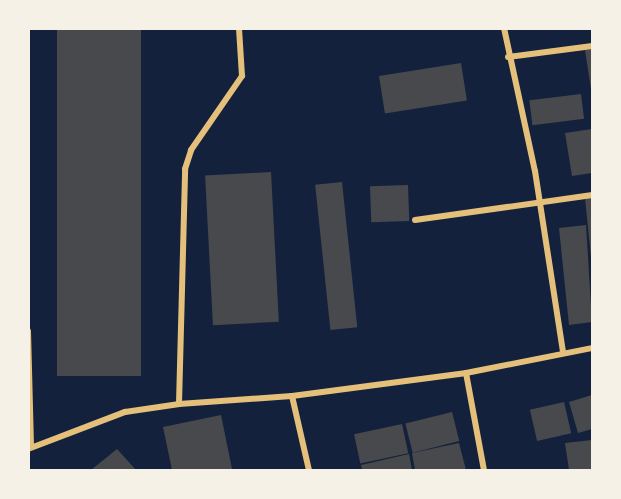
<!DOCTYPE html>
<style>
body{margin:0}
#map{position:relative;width:621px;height:499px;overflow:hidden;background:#14213d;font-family:Helvetica,sans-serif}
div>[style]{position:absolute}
.building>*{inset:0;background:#48494c;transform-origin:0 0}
.minor>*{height:6px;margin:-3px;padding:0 3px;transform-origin:3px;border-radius:3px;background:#e5c07b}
span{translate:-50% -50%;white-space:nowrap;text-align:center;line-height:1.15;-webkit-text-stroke:4.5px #f6f1e7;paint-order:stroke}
.frame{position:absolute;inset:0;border:30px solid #f6f1e7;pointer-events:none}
</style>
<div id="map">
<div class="building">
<div style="left:57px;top:28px;width:84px;height:348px"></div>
<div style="clip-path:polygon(592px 49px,592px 89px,591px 89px,585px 50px)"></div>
<div style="left:461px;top:63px;width:38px;height:83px;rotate:81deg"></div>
<div style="left:581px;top:94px;width:25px;height:52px;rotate:83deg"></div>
<div style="clip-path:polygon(592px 129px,592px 173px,572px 176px,565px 133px)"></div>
<div style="left:271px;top:172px;width:150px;height:66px;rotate:87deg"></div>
<div style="left:342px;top:182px;width:146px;height:27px;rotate:84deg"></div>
<div style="left:408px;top:185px;width:36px;height:38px;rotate:88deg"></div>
<div style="clip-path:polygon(592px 197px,592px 257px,591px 257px,585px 198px)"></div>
<div style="clip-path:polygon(586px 225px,592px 322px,569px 325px,559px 228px)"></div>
<div style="clip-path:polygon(592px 395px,592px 429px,578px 433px,569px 402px)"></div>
<div style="left:564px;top:402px;width:32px;height:35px;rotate:77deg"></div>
<div style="left:452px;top:412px;width:30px;height:48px;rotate:76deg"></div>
<div style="clip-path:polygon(221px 415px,232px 469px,172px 470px,163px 427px)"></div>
<div style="left:402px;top:424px;width:30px;height:49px;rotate:78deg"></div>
<div style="clip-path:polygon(592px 440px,592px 470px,569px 470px,565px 443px)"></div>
<div style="clip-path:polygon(459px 443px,466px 470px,415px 470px,412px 453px)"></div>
<div style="clip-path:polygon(117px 449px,136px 470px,91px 470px)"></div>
<div style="clip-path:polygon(409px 454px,412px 470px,362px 470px,361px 465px)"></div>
</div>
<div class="minor">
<div style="left:504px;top:28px;width:146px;rotate:77.8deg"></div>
<div style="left:535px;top:171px;width:183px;rotate:81.2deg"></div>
<div style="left:508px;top:57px;width:85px;rotate:-7.5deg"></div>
<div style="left:415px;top:220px;width:179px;rotate:-8deg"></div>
<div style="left:28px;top:331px;width:116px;rotate:88.5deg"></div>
<div style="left:466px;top:373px;width:99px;rotate:79.5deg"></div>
<div style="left:292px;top:396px;width:76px;rotate:77.1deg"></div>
<div style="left:179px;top:404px;width:235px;rotate:-88.5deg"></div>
<div style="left:185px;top:169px;width:20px;rotate:-72deg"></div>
<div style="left:191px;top:150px;width:90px;rotate:-55.4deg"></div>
<div style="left:242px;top:76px;width:48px;rotate:-93.6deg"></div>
<div style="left:28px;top:449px;width:104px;rotate:-20.9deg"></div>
<div style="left:125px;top:412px;width:55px;rotate:-8.4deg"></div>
<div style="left:179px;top:404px;width:113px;rotate:-4deg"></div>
<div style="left:292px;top:396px;width:176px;rotate:-7.5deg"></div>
<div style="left:466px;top:373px;width:128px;rotate:-11.2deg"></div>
</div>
<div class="frame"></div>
</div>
